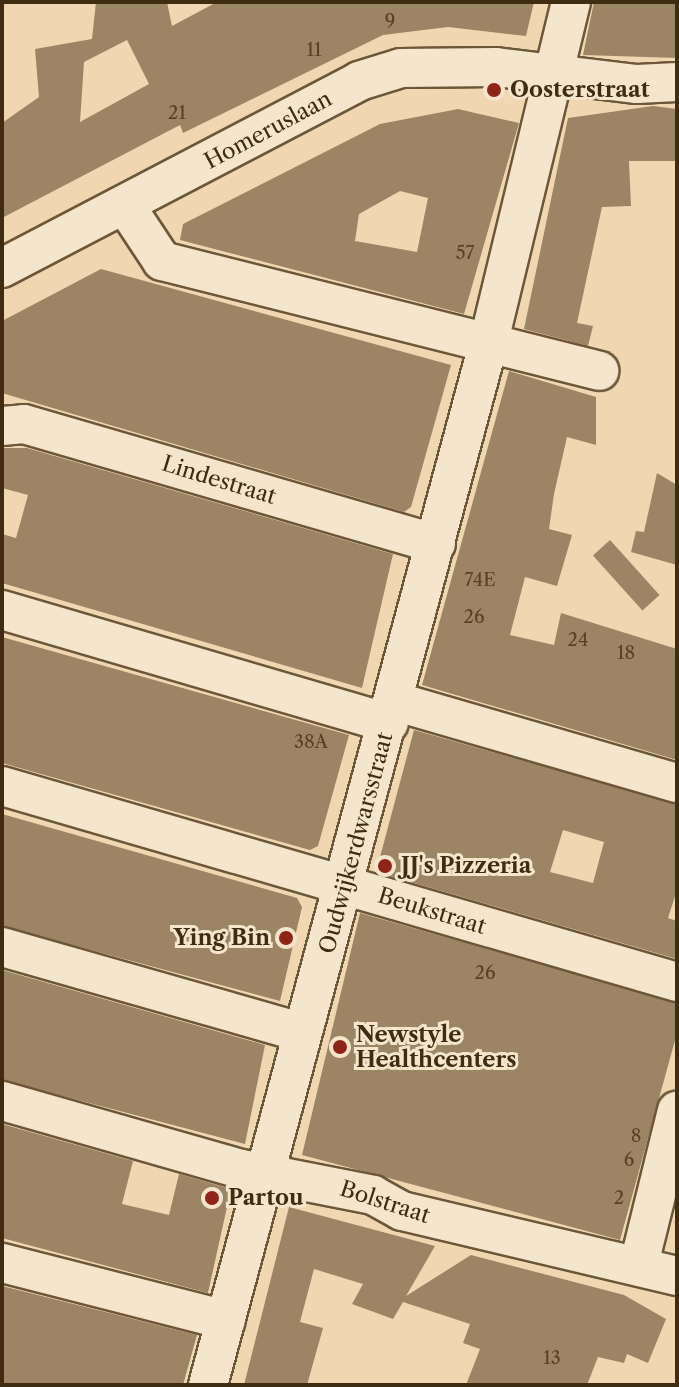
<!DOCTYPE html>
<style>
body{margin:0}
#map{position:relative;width:679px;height:1387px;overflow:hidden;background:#f0d7b2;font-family:"Libre Caslon Text",serif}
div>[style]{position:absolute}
.building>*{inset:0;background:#9c8564;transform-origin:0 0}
.roads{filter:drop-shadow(2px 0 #6c5738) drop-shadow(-2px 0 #6c5738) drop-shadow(0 2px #6c5738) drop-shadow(0 -2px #6c5738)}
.minor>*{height:38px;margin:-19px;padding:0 19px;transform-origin:19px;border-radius:19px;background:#f5e5cd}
.dots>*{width:22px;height:22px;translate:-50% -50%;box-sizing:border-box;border:4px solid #f5e5cd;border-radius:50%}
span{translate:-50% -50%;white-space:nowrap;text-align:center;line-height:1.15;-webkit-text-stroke:6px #f5e5cd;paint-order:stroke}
.number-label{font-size:18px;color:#574225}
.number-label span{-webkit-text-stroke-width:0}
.poi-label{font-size:22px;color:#402c10;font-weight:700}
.left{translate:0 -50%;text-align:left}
.right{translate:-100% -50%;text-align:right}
.street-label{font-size:22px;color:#402c10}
.frame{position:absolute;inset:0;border:4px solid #402c10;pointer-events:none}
</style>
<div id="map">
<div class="building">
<div style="clip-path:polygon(evenodd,96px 2px,167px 2px,172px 26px,217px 2px,534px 2px,526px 36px,448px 27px,383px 35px,183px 133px,180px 125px,2px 218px,2px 123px,39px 97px,35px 49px,92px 39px,96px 2px,127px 40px,149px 84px,80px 122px,84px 62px,127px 40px)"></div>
<div style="clip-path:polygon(594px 2px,677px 2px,677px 58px,583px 55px)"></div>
<div style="clip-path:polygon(653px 106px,677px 109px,677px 161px,629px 161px,631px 206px,602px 207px,577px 323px,593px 326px,588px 346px,524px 329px,568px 118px)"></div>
<div style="clip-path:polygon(evenodd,458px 109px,519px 123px,464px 314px,180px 240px,183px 224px,380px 124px,458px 109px,400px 191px,428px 198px,417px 252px,355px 241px,359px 214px,400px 191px)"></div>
<div style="clip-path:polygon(101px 269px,451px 365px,411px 507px,404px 512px,2px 393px,2px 321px)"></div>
<div style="clip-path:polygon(509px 371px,596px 397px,596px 445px,567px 437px,554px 494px,549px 529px,572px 535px,557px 586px,525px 577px,510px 635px,554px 645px,561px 613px,677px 649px,677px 760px,422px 685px)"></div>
<div style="clip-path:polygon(2px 448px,27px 448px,393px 554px,362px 688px,2px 583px,2px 534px,16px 538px,28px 495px,2px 488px)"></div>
<div style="clip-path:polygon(657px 473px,677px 485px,677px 565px,631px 552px,636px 531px,644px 532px)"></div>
<div style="left:610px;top:540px;width:74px;height:23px;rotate:48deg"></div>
<div style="clip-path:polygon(2px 637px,349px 735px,318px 846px,310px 850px,2px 763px)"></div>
<div style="clip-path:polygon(evenodd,414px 730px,677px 804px,677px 890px,668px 918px,677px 921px,677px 959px,376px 872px,414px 730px,563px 830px,604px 842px,593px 883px,550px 872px,563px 830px)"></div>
<div style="clip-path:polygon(2px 814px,297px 898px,302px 907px,280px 1001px,2px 926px)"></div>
<div style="clip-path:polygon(360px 913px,677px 1003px,677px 1033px,620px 1240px,302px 1155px)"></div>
<div style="clip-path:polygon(2px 970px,265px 1045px,245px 1144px,2px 1080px)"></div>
<div style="clip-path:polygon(2px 1124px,133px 1161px,122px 1204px,169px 1215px,179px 1174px,231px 1189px,208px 1293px,2px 1238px)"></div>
<div style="clip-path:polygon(289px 1207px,435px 1246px,406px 1296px,471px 1255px,624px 1295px,666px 1319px,648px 1363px,627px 1354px,624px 1363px,598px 1357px,587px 1385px,466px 1385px,480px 1349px,463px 1343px,470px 1324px,403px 1302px,393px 1319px,352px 1304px,363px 1284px,314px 1269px,300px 1322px,323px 1328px,307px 1385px,244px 1385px)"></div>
<div style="clip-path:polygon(2px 1286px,197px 1335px,183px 1385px,2px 1385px)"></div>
</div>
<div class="roads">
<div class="minor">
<div style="left:125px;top:205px;width:67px;rotate:56.5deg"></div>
<div style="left:162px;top:261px;width:451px;rotate:14.1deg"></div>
<div style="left:2px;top:268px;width:403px;rotate:-27.6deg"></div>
<div style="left:359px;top:81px;width:44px;rotate:-17.2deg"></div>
<div style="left:401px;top:68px;width:95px;rotate:-0.6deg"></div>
<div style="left:496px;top:67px;width:142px;rotate:6.9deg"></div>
<div style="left:637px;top:84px;width:40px;rotate:-2.9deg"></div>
<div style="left:2px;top:426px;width:22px;rotate:-5deg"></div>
<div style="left:24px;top:424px;width:429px;rotate:16.2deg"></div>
<div style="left:2px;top:610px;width:403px;rotate:16.3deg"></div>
<div style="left:394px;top:701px;width:295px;rotate:16.2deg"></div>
<div style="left:2px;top:786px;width:703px;rotate:16.19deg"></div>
<div style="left:2px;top:947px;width:310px;rotate:15.9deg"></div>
<div style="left:2px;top:1101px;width:248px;rotate:15.9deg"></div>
<div style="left:241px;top:1169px;width:135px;rotate:11.1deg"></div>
<div style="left:373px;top:1195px;width:33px;rotate:29deg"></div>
<div style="left:402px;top:1211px;width:283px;rotate:13.3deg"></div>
<div style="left:2px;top:1263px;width:231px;rotate:14.3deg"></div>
<div style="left:639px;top:1264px;width:158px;rotate:-76.1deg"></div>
<div style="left:208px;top:1385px;width:1077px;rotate:-74.93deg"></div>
<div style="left:488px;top:345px;width:353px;rotate:-76.4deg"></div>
</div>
</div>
<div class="dots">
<div style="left:494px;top:90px;background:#8f2418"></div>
<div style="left:385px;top:866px;background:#8f2418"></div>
<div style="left:286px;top:938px;background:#8f2418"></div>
<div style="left:340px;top:1047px;background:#8f2418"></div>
<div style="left:212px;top:1198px;background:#8f2418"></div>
</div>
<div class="number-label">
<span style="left:390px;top:21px">9</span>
<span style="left:314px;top:50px">11</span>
<span style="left:177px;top:113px">21</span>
<span style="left:465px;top:253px">57</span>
<span style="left:480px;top:580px">74E</span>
<span style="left:474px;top:617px">26</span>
<span style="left:578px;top:640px">24</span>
<span style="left:626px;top:653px">18</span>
<span style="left:311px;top:742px">38A</span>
<span style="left:485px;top:973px">26</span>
<span style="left:636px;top:1136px">8</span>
<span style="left:629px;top:1160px">6</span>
<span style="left:619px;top:1198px">2</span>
<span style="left:552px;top:1358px">13</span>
</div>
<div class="poi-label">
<span class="left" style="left:510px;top:90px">Oosterstraat</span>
<span class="left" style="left:401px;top:866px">JJ's Pizzeria</span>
<span class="right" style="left:270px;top:938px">Ying Bin</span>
<span class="left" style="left:356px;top:1047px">Newstyle<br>Healthcenters</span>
<span class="left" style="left:228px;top:1198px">Partou</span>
</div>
<div class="street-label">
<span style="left:268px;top:130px;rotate:-28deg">Homeruslaan</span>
<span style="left:219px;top:480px;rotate:17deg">Lindestraat</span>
<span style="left:356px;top:843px;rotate:-75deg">Oudwijkerdwarsstraat</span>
<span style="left:432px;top:911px;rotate:17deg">Beukstraat</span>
<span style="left:385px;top:1202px;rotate:18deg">Bolstraat</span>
</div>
<div class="frame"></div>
</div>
